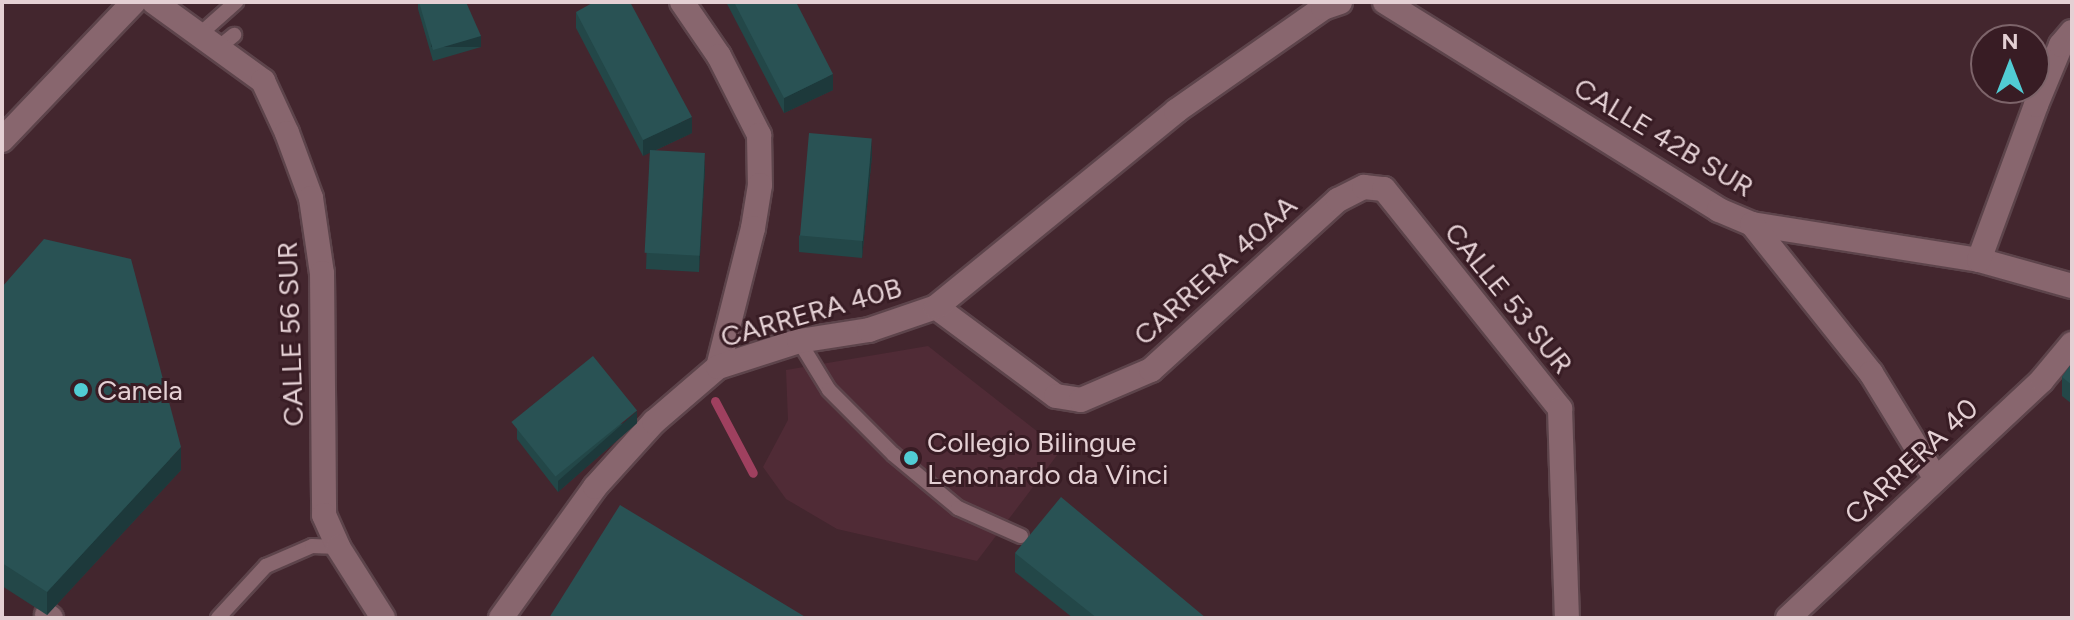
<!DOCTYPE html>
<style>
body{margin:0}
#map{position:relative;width:2074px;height:620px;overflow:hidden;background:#43262e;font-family:Figtree,sans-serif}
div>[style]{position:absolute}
.built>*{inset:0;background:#502b36}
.stream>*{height:9px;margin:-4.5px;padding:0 4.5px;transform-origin:4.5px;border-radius:4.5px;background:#9f405f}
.roads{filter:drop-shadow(2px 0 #5d444b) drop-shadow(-2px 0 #5d444b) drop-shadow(0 2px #5d444b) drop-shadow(0 -2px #5d444b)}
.service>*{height:14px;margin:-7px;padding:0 7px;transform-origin:7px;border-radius:7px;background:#88666e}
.minor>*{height:24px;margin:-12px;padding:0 12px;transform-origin:12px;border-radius:12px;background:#88666e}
.wall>*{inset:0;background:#234748}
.shaded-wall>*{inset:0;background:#1d393b;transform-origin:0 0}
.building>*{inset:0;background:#295254;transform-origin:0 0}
.dots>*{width:22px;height:22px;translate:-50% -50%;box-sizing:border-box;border:4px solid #381c24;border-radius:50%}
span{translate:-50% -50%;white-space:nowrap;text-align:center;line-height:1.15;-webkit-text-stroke:6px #381c24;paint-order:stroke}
.street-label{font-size:28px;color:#e4d0d4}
.poi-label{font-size:28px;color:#e4d0d4}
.left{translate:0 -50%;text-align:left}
.frame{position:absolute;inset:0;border:4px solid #e4d0d4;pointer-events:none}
.north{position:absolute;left:1970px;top:24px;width:80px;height:80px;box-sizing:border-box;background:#381c24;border:2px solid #7d646a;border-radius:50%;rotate:0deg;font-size:22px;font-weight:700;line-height:32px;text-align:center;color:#e4d0d4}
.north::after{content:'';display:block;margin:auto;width:28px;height:36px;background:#51ccd4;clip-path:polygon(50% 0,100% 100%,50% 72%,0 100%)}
</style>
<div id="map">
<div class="built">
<div style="clip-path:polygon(928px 346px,1061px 450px,977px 561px,837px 529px,786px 499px,763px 467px,788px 420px,786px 370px)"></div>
</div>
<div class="stream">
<div style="left:715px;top:401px;width:81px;rotate:62.2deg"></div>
</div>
<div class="roads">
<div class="service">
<div style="left:199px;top:35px;width:50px;rotate:-41.7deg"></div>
<div style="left:218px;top:48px;width:21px;rotate:-39deg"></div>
<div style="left:799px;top:341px;width:57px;rotate:58.5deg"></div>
<div style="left:829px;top:390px;width:91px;rotate:45deg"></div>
<div style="left:893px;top:454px;width:85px;rotate:39.7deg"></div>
<div style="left:958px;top:508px;width:69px;rotate:24deg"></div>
<div style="left:218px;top:618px;width:71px;rotate:-47.3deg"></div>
<div style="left:266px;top:566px;width:50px;rotate:-23.5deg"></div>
<div style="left:312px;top:546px;width:26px;rotate:2deg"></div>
</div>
<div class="minor">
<div style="left:154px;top:2px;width:135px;rotate:35.9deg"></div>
<div style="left:263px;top:81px;width:57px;rotate:65.2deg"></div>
<div style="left:287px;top:133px;width:69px;rotate:69.7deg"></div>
<div style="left:311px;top:198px;width:76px;rotate:81.7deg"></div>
<div style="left:322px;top:273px;width:242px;rotate:89.5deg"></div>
<div style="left:324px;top:515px;width:35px;rotate:66deg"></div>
<div style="left:338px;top:547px;width:84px;rotate:57.6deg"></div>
<div style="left:682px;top:2px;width:65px;rotate:55.6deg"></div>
<div style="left:719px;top:56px;width:89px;rotate:63.1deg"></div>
<div style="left:759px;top:135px;width:50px;rotate:88.9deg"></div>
<div style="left:760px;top:185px;width:44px;rotate:99.2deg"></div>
<div style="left:753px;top:228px;width:143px;rotate:104.1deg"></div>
<div style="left:1385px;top:2px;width:393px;rotate:31.9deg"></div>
<div style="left:1719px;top:210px;width:36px;rotate:23deg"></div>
<div style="left:1752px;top:224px;width:230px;rotate:9deg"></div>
<div style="left:1979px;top:260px;width:97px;rotate:15.6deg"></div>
<div style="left:2px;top:140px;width:191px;rotate:-46.3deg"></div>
<div style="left:1752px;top:224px;width:191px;rotate:51.4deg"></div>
<div style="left:1871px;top:373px;width:124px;rotate:58.5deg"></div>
<div style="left:1979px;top:260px;width:165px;rotate:-69.8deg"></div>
<div style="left:2036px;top:105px;width:65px;rotate:-67.4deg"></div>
<div style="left:2061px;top:45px;width:17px;rotate:-50deg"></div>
<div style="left:936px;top:307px;width:149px;rotate:36.6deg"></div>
<div style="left:1056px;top:396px;width:25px;rotate:9deg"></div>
<div style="left:1081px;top:400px;width:76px;rotate:-23.2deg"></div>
<div style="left:1151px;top:370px;width:253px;rotate:-42.3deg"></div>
<div style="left:1338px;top:200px;width:29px;rotate:-27deg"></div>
<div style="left:1364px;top:187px;width:20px;rotate:6deg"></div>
<div style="left:1384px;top:189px;width:282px;rotate:51.3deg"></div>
<div style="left:1560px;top:409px;width:209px;rotate:88.1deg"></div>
<div style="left:47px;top:615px;width:5px;rotate:37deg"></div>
<div style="left:501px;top:618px;width:161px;rotate:-54.3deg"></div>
<div style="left:595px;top:487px;width:88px;rotate:-47.8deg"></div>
<div style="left:654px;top:422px;width:84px;rotate:-40.7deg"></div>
<div style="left:718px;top:367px;width:85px;rotate:-17.8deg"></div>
<div style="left:799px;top:341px;width:71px;rotate:-8.9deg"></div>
<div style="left:869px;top:330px;width:71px;rotate:-18.9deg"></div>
<div style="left:936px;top:307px;width:310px;rotate:-39.2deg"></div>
<div style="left:1176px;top:111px;width:179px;rotate:-35deg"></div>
<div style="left:1323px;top:8px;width:18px;rotate:-19deg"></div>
<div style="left:1788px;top:618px;width:348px;rotate:-43.1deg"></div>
<div style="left:2042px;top:380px;width:47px;rotate:-50.2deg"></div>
</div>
</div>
<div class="wall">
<div style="clip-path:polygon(418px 2px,466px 2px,481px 47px,433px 61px,418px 9px)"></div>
<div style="clip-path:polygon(726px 2px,796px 2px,833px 90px,784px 113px)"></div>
<div style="clip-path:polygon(576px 12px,692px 133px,654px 151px,705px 168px,699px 272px,646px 269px,650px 152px,643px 156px,576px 28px)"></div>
<div style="clip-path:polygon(872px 155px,862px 258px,799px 252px,799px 236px)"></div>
<div style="clip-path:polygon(2px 287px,181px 470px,47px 615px,2px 586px)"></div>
<div style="clip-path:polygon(2072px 363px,2072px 404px,2062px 396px,2062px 377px)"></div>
<div style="clip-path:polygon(637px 423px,558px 492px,517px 439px,517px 428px)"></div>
<div style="clip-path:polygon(1015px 553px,1206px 618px,1073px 618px,1015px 572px)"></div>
</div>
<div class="shaded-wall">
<div style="left:481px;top:36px;width:11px;height:50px;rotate:90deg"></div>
<div style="clip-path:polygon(833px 74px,833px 90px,784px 113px,784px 98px)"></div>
<div style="clip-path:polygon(692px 117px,692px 133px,643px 156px,643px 140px)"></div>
<div style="clip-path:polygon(872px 139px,872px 155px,862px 258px,862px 242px)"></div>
<div style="clip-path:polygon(705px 153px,705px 168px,699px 272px,699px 256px)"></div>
<div style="clip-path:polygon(637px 411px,637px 423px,558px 492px,558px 481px)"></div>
<div style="clip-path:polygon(181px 447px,181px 470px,47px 615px,47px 592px)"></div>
</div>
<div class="building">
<div style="clip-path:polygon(419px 2px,466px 2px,481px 36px,433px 50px)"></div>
<div style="clip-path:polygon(594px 2px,630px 2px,692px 117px,643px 140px,576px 12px)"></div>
<div style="clip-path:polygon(734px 2px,796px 2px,833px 74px,784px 98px)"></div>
<div style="left:809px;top:133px;width:63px;height:103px;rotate:5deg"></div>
<div style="left:650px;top:150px;width:55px;height:103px;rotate:3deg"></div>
<div style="clip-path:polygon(44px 239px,131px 259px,181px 447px,47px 592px,2px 563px,2px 287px)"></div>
<div style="left:593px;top:356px;width:70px;height:105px;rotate:51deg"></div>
<div style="clip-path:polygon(2072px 363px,2072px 385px,2062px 377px)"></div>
<div style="clip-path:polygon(1061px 497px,1206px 618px,1097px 618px,1015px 553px)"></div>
<div style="clip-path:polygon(620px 505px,807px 618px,549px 618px)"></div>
</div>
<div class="dots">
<div style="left:81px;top:390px;background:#51ccd4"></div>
<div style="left:911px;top:458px;background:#51ccd4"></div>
</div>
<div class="street-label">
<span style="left:1664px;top:137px;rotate:31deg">CALLE 42B SUR</span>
<span style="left:1215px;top:270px;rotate:-42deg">CARRERA 40AA</span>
<span style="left:1509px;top:298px;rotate:51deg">CALLE 53 SUR</span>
<span style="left:811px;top:312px;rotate:-16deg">CARRERA 40B</span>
<span style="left:290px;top:334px;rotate:-92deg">CALLE 56 SUR</span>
<span style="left:1911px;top:461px;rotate:-43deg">CARRERA 40</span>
</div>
<div class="poi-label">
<span class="left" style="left:97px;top:390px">Canela</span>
<span class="left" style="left:927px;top:458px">Collegio Bilingue<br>Lenonardo da Vinci</span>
</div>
<div class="frame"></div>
<div class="north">N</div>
</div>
